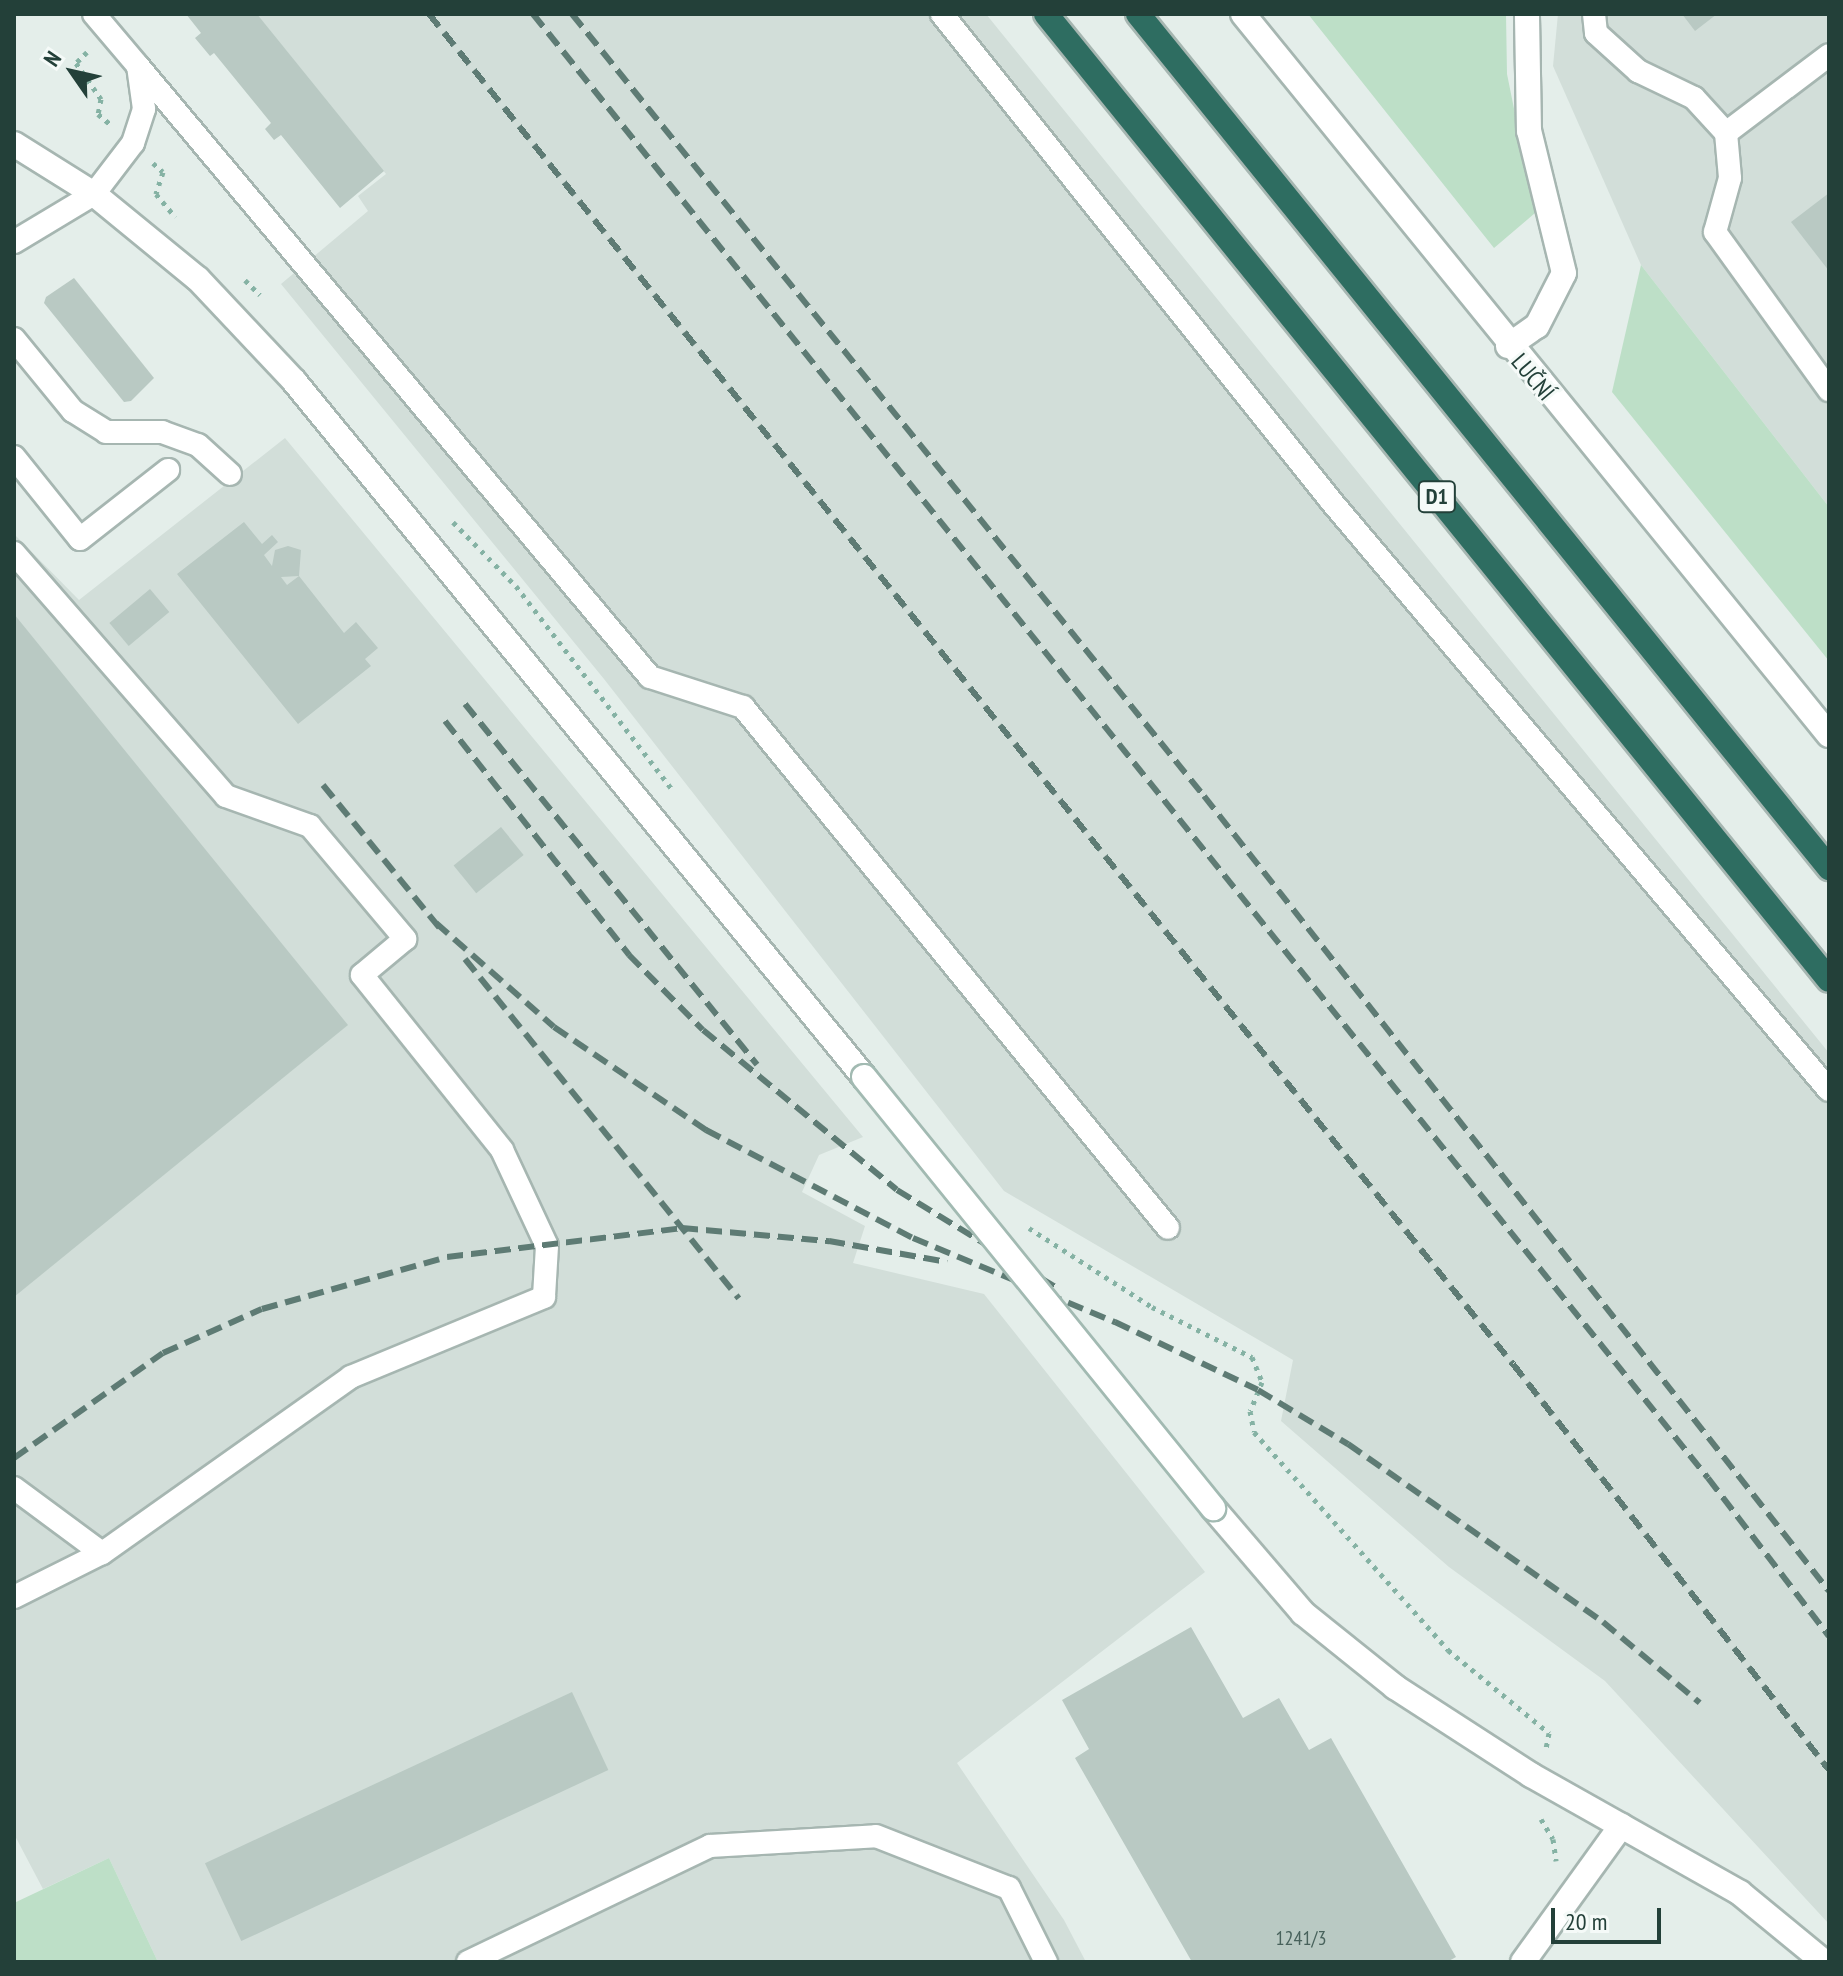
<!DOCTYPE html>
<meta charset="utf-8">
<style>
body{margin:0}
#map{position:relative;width:1843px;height:1976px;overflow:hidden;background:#e4eeea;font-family:"PT Sans Narrow",sans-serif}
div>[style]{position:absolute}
.built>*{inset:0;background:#d2ded9}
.green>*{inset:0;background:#bddfc7}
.building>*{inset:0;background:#b9c9c3;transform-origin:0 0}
.path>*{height:5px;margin-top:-2.5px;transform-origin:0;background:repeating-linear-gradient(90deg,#85b2a4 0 4px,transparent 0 10px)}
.roads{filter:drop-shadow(2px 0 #a6b6b1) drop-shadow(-2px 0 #a6b6b1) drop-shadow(0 2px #a6b6b1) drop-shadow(0 -2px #a6b6b1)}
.lane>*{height:22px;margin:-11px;padding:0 11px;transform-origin:11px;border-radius:11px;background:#fff}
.street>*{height:24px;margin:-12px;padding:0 12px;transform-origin:12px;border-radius:12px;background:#fff}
.secondary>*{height:24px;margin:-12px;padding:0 12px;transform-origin:12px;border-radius:12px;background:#fff}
.highway>*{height:24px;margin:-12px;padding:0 12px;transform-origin:12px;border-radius:12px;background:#2e6d61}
.rail>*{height:6px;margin-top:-3px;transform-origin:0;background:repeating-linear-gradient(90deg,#5e7b74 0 16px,transparent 0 24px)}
.bridges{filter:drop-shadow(2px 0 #a2bab2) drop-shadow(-2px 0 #a2bab2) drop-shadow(0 2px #a2bab2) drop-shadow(0 -2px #a2bab2)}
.secondary-bridge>*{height:24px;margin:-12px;padding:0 12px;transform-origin:12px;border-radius:12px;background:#fff}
span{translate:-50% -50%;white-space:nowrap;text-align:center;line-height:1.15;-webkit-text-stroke:6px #f5faf8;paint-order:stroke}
.number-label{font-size:20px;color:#48625c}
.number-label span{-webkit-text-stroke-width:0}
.shield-label span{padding:2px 6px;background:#f5faf8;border:2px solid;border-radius:6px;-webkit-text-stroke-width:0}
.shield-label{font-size:22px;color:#234039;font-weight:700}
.street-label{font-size:24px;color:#234039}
.frame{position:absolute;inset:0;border:16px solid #234039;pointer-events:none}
.north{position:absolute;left:32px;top:32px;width:80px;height:80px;-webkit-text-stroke:6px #f5faf8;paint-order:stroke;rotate:304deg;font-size:22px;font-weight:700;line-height:32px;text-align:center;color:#234039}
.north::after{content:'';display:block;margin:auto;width:28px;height:36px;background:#234039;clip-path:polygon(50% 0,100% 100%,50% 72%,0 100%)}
.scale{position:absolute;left:1551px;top:1908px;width:110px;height:36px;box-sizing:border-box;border:4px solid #234039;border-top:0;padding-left:10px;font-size:24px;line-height:28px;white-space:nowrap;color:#234039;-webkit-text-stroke:6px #f5faf8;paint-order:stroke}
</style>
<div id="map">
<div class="built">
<div style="clip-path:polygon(251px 14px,986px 14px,1829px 1053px,1829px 1924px,1605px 1681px,1449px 1567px,1281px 1421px,1293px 1360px,1004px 1191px,604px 679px,281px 284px,368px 211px,358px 196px,386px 174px,259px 17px)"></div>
<div style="clip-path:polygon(1558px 14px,1829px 14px,1829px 507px,1641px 265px,1553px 66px)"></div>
<div style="clip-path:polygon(285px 438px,863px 1137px,819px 1155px,802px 1192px,865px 1226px,853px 1263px,984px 1294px,1205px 1572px,957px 1763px,1064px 1920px,1086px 1962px,158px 1962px,109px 1858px,43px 1889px,14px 1834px,14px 534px,79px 600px)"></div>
</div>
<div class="green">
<div style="clip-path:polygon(1308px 14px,1506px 14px,1507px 74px,1535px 213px,1494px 248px)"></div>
<div style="clip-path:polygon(1641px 265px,1829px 507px,1829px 661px,1612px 392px)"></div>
<div style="clip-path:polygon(109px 1858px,158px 1962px,14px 1962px,14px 1903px)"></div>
</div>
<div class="building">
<div style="clip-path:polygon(186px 14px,257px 14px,384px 171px,340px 208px,281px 135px,274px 140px,265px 129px,271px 123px,214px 53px,210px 56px,195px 38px,201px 33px)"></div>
<div style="clip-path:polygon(1682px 14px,1717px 14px,1695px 31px)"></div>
<div style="clip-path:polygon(1829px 193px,1829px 271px,1791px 222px)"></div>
<div style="clip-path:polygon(74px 278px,154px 378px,131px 401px,124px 402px,44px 303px,46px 297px)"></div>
<div style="clip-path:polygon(244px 522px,262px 544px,272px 535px,278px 542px,264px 555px,272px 566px,275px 550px,288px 546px,301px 550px,299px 576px,281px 577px,287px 585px,299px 576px,344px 633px,356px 622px,378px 648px,365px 659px,371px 666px,298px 724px,177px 574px)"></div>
<div style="left:150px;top:589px;width:30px;height:53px;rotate:50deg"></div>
<div style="clip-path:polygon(14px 614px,348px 1025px,14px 1297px)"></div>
<div style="left:501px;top:827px;width:36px;height:61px;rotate:51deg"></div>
<div style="clip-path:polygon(1191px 1627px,1243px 1718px,1279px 1698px,1309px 1750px,1331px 1738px,1456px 1957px,1447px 1962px,1192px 1962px,1075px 1758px,1089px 1749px,1062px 1700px)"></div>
<div style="left:572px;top:1692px;width:86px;height:405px;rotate:65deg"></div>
</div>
<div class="path">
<div style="left:87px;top:52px;width:16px;rotate:135deg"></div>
<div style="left:76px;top:63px;width:44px;rotate:55.2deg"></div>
<div style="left:101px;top:99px;width:15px;rotate:101deg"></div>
<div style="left:98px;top:114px;width:16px;rotate:40deg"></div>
<div style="left:153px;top:163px;width:13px;rotate:42deg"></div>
<div style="left:163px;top:172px;width:23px;rotate:108deg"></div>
<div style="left:156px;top:194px;width:30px;rotate:50deg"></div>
<div style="left:245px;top:280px;width:21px;rotate:45deg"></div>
<div style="left:453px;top:522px;width:90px;rotate:45.5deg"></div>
<div style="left:516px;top:586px;width:256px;rotate:52.5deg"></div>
<div style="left:1029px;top:1228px;width:146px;rotate:32.7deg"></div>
<div style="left:1152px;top:1307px;width:112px;rotate:26.6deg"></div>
<div style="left:1252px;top:1357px;width:27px;rotate:68deg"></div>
<div style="left:1262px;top:1382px;width:31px;rotate:112deg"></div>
<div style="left:1250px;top:1411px;width:21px;rotate:79deg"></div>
<div style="left:1254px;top:1432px;width:292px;rotate:48.3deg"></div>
<div style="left:1448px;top:1650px;width:131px;rotate:39.4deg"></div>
<div style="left:1549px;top:1733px;width:15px;rotate:101deg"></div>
<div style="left:1541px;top:1819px;width:23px;rotate:59deg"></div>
<div style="left:1553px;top:1839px;width:22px;rotate:82deg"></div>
</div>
<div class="roads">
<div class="lane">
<div style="left:942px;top:14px;width:623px;rotate:51.38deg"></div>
<div style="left:1331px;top:501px;width:771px;rotate:49.79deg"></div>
<div style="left:1594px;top:14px;width:19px;rotate:84deg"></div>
<div style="left:1596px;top:33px;width:57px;rotate:42.1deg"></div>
<div style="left:1638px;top:71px;width:62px;rotate:25.7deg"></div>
<div style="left:1694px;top:98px;width:47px;rotate:47.6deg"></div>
<div style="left:1726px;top:133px;width:45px;rotate:84.9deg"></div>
<div style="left:1730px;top:178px;width:56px;rotate:105.5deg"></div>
<div style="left:1715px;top:232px;width:195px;rotate:54.2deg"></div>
<div style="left:138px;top:66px;width:797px;rotate:50.04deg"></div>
<div style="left:650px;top:677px;width:98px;rotate:17.9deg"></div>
<div style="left:743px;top:707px;width:672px;rotate:50.79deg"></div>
<div style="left:1726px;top:133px;width:129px;rotate:-37.1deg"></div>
<div style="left:14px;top:242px;width:93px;rotate:-31deg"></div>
<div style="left:94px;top:194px;width:64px;rotate:-52.6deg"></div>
<div style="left:133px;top:143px;width:36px;rotate:-72deg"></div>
<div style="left:144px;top:109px;width:43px;rotate:-97.9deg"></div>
<div style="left:138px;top:66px;width:68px;rotate:-130.2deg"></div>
<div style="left:14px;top:339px;width:93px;rotate:50.7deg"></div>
<div style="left:73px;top:411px;width:39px;rotate:32deg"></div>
<div style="left:106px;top:432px;width:56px"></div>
<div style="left:162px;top:432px;width:38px;rotate:20deg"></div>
<div style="left:198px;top:445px;width:43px;rotate:42.2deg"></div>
<div style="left:14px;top:457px;width:105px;rotate:51.2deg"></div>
<div style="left:80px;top:539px;width:112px;rotate:-38.1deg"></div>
<div style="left:14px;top:553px;width:322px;rotate:48.9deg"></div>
<div style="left:226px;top:796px;width:89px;rotate:19.7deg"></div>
<div style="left:310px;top:826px;width:148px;rotate:49.9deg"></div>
<div style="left:405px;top:939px;width:56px;rotate:140.1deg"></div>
<div style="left:362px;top:975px;width:224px;rotate:51.3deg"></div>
<div style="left:502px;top:1150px;width:106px;rotate:64.9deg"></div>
<div style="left:547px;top:1246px;width:51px;rotate:93.4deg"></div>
<div style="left:544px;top:1297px;width:209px;rotate:157.5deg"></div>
<div style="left:351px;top:1377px;width:305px;rotate:144.7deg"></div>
<div style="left:102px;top:1553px;width:98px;rotate:153.4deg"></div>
<div style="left:14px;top:1488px;width:109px;rotate:36.5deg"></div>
<div style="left:468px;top:1962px;width:268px;rotate:-25.6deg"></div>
<div style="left:710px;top:1846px;width:166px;rotate:-3.4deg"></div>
<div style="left:876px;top:1836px;width:143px;rotate:21.4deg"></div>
<div style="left:1009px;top:1888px;width:83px;rotate:63.4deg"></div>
</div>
<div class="street">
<div style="left:1243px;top:14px;width:929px;rotate:50.9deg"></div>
<div style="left:1508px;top:346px;width:35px;rotate:-35deg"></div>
<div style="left:1537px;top:326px;width:59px;rotate:-63deg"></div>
<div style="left:1564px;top:273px;width:146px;rotate:-103.8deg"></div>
<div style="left:1529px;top:131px;width:117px;rotate:-91deg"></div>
<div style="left:1523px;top:1962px;width:168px;rotate:-54.2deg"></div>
</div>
<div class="secondary">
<div style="left:14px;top:144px;width:94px;rotate:32deg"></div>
<div style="left:94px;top:194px;width:134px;rotate:39.3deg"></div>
<div style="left:198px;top:279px;width:140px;rotate:46.7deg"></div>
<div style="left:294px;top:381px;width:900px;rotate:50.68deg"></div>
<div style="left:1213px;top:1508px;width:138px;rotate:49.4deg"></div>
<div style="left:1303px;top:1613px;width:118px;rotate:38.8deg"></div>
<div style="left:1395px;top:1687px;width:162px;rotate:32.9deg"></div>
<div style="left:1531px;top:1775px;width:240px;rotate:29.4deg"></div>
<div style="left:1740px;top:1893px;width:109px;rotate:39.4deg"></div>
</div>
<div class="highway">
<div style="left:1046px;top:14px;width:1243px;rotate:50.97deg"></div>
<div style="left:1138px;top:14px;width:1099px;rotate:51.02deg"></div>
</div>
</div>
<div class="rail">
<div style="left:429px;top:14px;width:1731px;rotate:51.24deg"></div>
<div style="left:1513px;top:1364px;width:514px;rotate:52.11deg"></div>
<div style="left:533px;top:14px;width:1877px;rotate:51.25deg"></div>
<div style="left:1708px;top:1478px;width:199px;rotate:52.6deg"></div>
<div style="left:572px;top:14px;width:1005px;rotate:51.06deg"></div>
<div style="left:1204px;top:796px;width:1011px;rotate:51.83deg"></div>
<div style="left:465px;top:704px;width:464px;rotate:51deg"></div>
<div style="left:445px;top:721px;width:298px;rotate:51.8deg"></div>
<div style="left:629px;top:955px;width:105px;rotate:45.4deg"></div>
<div style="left:703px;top:1030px;width:251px;rotate:39.5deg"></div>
<div style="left:897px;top:1190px;width:191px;rotate:31.5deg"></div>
<div style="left:323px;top:785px;width:188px;rotate:50.8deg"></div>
<div style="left:436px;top:923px;width:157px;rotate:41.4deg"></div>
<div style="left:554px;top:1027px;width:184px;rotate:34.1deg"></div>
<div style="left:706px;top:1130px;width:233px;rotate:27.6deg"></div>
<div style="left:913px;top:1238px;width:219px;rotate:22.6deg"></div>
<div style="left:1115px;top:1322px;width:158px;rotate:25.4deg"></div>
<div style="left:1258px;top:1390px;width:105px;rotate:31deg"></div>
<div style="left:1348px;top:1444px;width:311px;rotate:34.9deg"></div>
<div style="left:1603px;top:1622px;width:126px;rotate:39.9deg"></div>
<div style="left:465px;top:959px;width:436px;rotate:51.1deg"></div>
<div style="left:14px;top:1458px;width:182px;rotate:-35.2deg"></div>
<div style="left:163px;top:1353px;width:108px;rotate:-24deg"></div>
<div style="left:262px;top:1309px;width:192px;rotate:-15.7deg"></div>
<div style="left:447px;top:1257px;width:237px;rotate:-7deg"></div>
<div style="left:682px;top:1228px;width:148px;rotate:5.1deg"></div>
<div style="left:829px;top:1241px;width:120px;rotate:10.1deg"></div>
</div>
<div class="bridges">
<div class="secondary-bridge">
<div style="left:864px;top:1077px;width:555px;rotate:51deg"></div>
</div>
</div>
<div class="number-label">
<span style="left:1301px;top:1938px">1241/3</span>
</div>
<div class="shield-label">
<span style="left:1437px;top:497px">D1</span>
</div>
<div class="street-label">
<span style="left:1533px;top:377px;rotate:50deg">LUČNÍ</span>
</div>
<div class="frame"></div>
<div class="north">N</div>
<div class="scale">20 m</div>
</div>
